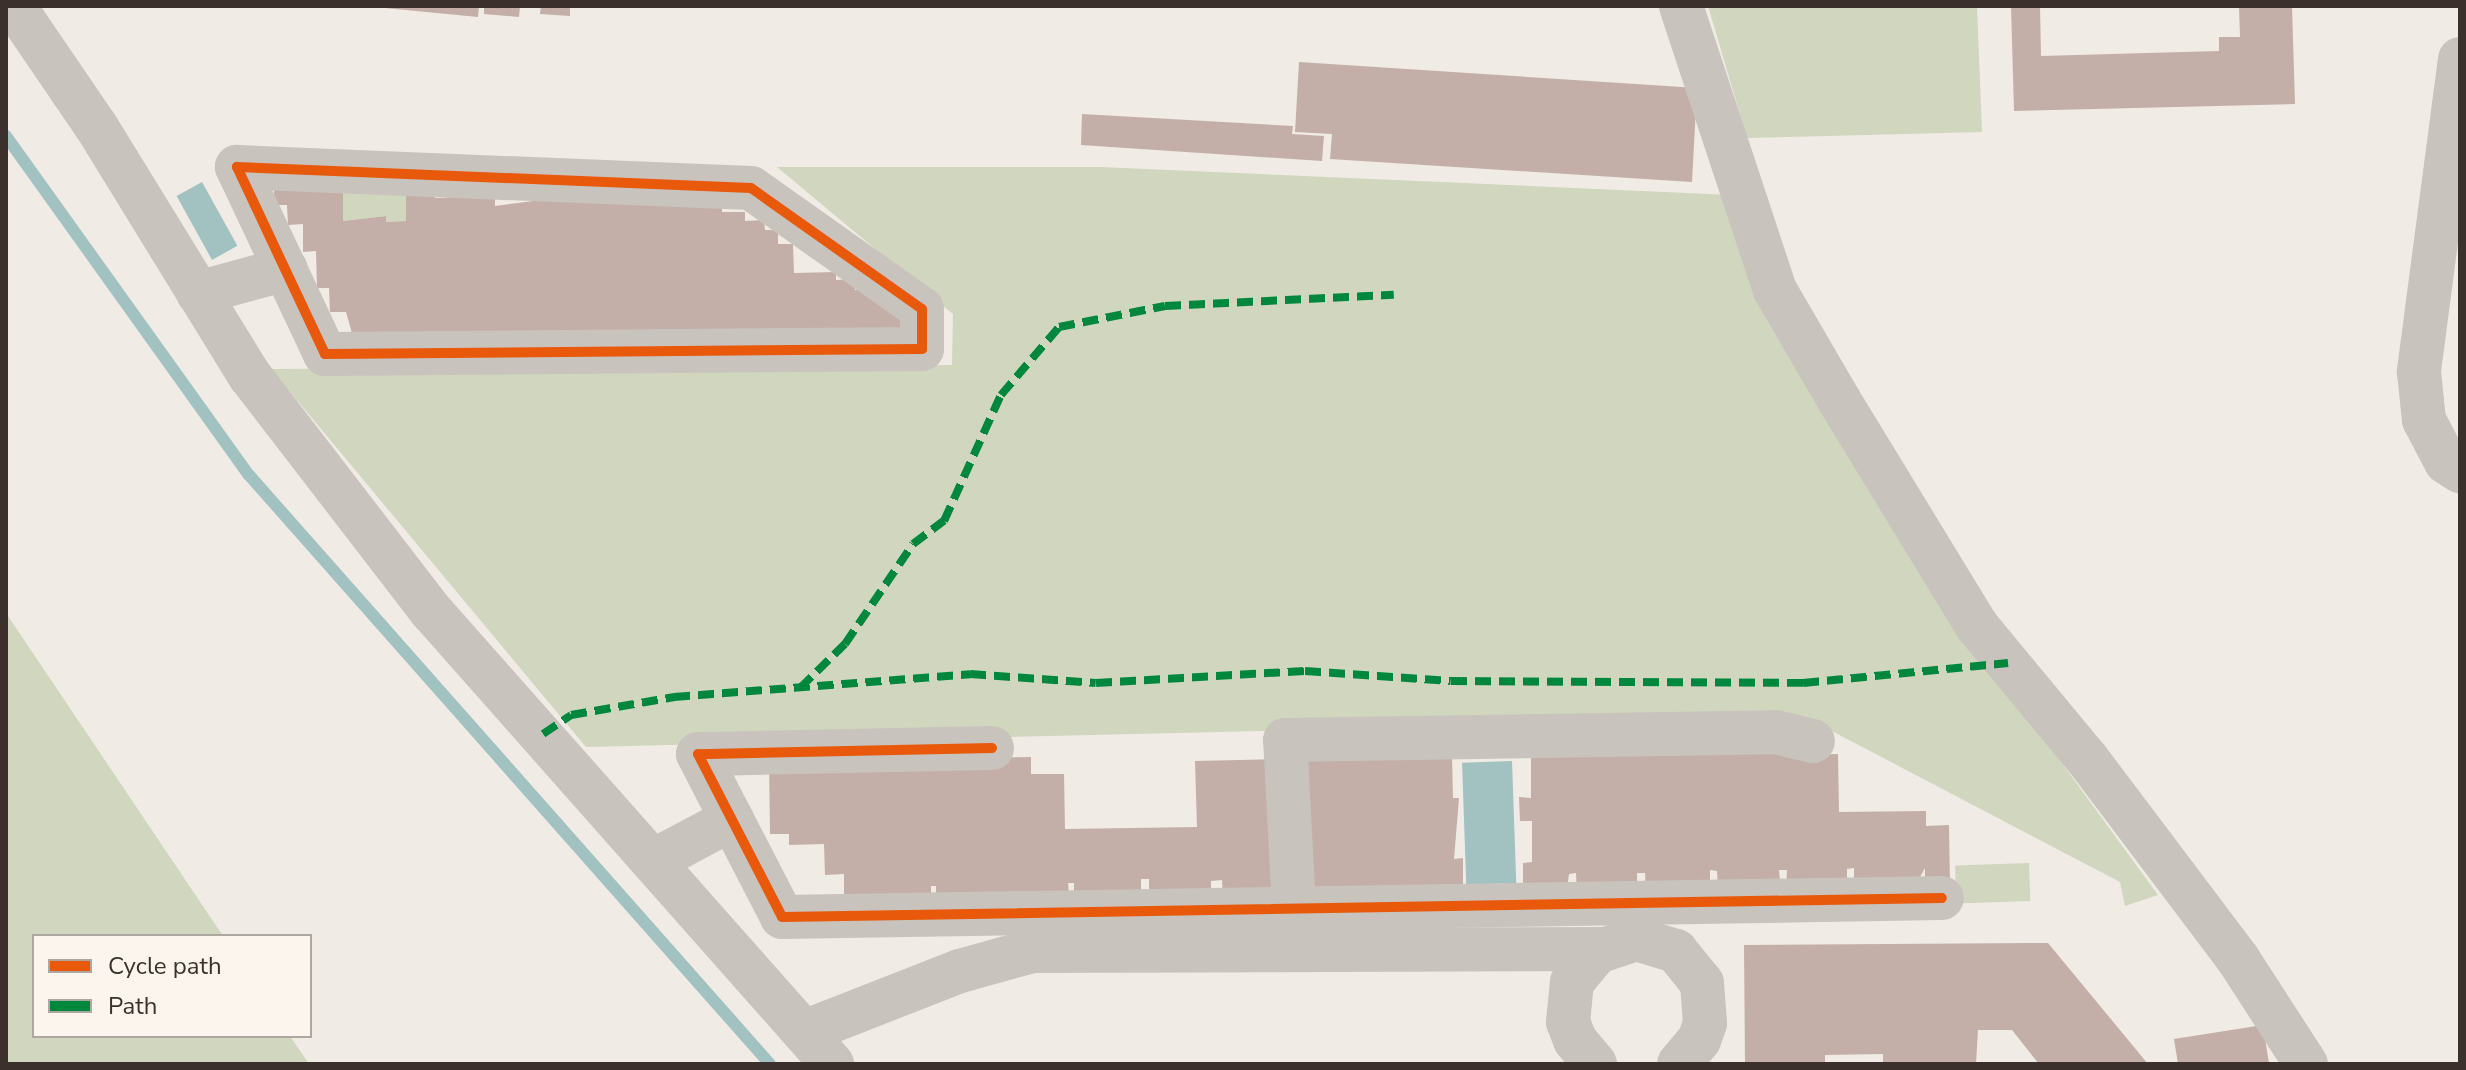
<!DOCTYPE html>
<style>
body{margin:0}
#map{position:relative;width:2466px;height:1070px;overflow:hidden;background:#f0ebe5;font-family:"Nunito Sans",sans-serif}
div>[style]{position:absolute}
.green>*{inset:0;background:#d1d6bf;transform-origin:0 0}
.water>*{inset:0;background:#a1c2c1;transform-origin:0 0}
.stream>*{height:12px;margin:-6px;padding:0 6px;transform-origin:6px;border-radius:6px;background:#a1c2c1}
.building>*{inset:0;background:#c3afa7}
.minor>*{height:44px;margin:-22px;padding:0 22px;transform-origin:22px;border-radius:22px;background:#c9c3be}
.quiet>*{height:8px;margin-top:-4px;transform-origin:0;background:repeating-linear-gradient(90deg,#00873e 0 16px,transparent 0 24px)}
.cycleway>*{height:10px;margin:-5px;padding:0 5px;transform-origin:5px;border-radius:5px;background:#e8590c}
span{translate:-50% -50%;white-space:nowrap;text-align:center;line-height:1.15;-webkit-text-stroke:6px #fbf5ee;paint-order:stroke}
.frame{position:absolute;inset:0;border:8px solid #3b302b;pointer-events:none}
.legend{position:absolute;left:32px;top:934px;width:280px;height:104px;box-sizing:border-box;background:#fbf5ee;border:2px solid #aea6a0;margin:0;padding:10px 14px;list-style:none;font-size:24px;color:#3b302b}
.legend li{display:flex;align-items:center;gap:16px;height:40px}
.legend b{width:40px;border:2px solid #aea6a0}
</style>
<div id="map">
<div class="green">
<div style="clip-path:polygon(1708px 6px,1977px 6px,1982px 132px,1747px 138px)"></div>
<div style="clip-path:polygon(777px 167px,1100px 167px,1732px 195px,1978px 648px,2158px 895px,2125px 906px,2120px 882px,1807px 718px,586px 747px,271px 369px,952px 365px,953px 314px)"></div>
<div style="clip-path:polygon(343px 183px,406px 189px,406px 221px,386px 222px,386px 216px,343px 221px)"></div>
<div style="clip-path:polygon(6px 613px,223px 936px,34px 936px,34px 1036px,290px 1036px,309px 1064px,6px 1064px)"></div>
<div style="left:2029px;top:863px;width:38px;height:74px;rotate:88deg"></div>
</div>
<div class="water">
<div style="left:202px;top:182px;width:73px;height:29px;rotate:61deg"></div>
<div style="left:1512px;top:761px;width:122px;height:50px;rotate:88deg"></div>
</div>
<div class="stream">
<div style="left:6px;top:136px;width:417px;rotate:54.4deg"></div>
<div style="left:249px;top:475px;width:786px;rotate:48.51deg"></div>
</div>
<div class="building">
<div style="clip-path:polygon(364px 6px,479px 6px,478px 17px)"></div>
<div style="clip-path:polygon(484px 6px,520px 6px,519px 17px,484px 14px)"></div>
<div style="clip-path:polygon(541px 6px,570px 6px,570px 16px,540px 14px)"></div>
<div style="clip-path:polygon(2011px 6px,2040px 6px,2041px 56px,2219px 51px,2219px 37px,2240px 37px,2239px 6px,2292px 6px,2295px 104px,2014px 111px)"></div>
<div style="clip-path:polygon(1299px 62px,1697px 88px,1692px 182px,1330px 159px,1332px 134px,1295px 132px)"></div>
<div style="clip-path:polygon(1082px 114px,1293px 126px,1292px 134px,1324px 136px,1322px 161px,1081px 145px)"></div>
<div style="clip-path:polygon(343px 183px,343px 221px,386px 216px,386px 222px,406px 221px,406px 189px,435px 188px,435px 198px,447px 198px,446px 193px,495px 195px,495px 206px,541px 200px,722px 197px,722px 212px,745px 212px,745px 221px,764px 220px,765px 230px,778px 230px,778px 244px,793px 244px,794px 273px,836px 272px,836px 280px,854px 279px,855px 290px,883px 290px,905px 304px,905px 333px,352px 333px,346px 312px,330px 312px,329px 288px,317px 288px,316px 251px,303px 252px,303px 224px,288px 225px,287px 205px,274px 205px,274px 184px)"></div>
<div style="clip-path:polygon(1531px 745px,1793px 745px,1793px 755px,1838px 754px,1839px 812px,1926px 811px,1926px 826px,1949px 825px,1950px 887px,1925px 888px,1925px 868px,1920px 877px,1854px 889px,1854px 868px,1847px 869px,1847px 879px,1786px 890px,1787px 870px,1779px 870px,1780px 880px,1718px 890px,1717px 871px,1710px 870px,1710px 886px,1646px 892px,1645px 873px,1637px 873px,1637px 884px,1577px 893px,1576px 873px,1569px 874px,1567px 889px,1523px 886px,1523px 863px,1532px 862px,1532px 821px,1520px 821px,1519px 797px,1531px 798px)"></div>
<div style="clip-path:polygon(1452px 755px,1453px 798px,1459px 798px,1454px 859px,1463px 858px,1463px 887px,1223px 900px,1222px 880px,1211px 881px,1211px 895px,1149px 901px,1149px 879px,1141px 879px,1141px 895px,1074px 903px,1074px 883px,1068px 883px,1069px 894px,936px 905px,936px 886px,931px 886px,931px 894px,844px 897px,844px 874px,825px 875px,824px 844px,789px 845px,789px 834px,770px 834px,769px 761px,1031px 757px,1031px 774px,1064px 774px,1065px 829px,1197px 827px,1195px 761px)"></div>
<div style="clip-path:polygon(2048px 943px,2148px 1064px,2039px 1064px,2012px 1030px,1978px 1030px,1976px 1064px,1883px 1064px,1883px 1054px,1825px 1055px,1825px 1064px,1745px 1064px,1744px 945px)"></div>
<div style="clip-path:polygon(2263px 1025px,2269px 1064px,2178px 1064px,2174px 1039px)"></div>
</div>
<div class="minor">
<div style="left:14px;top:6px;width:145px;rotate:55.7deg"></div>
<div style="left:96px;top:126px;width:294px;rotate:58.4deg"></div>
<div style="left:250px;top:376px;width:298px;rotate:52.4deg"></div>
<div style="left:432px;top:612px;width:604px;rotate:48.49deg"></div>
<div style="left:1681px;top:6px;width:299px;rotate:71.7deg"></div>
<div style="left:1775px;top:290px;width:127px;rotate:59.8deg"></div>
<div style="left:1839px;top:400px;width:265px;rotate:58.6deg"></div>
<div style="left:1977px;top:626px;width:174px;rotate:50.4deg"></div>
<div style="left:2088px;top:760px;width:249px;rotate:53deg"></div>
<div style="left:2238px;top:959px;width:125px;rotate:57.1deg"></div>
<div style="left:2460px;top:59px;width:316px;rotate:97.5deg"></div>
<div style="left:2419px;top:372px;width:48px;rotate:84.1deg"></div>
<div style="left:2424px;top:420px;width:47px;rotate:62.4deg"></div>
<div style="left:2446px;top:462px;width:17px;rotate:33deg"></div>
<div style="left:237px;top:167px;width:514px;rotate:2.34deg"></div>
<div style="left:751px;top:188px;width:209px;rotate:35.3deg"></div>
<div style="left:922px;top:309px;width:40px;rotate:90deg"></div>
<div style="left:922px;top:349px;width:597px;rotate:179.52deg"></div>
<div style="left:325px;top:354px;width:207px;rotate:-115.2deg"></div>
<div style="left:198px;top:293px;width:91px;rotate:-15.3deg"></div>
<div style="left:992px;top:748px;width:294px;rotate:178.8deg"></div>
<div style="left:698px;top:754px;width:183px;rotate:62.7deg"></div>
<div style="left:782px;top:917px;width:1160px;rotate:-0.94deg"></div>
<div style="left:655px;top:860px;width:87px;rotate:-28deg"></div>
<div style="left:1294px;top:909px;width:169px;rotate:-93deg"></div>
<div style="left:1285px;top:740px;width:491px;rotate:-0.9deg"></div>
<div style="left:1776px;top:732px;width:38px;rotate:14deg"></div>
<div style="left:804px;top:1032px;width:168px;rotate:-21.4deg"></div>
<div style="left:960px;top:971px;width:75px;rotate:-15.5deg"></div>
<div style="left:1032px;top:951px;width:571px;rotate:-0.2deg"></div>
<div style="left:1595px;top:1064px;width:31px;rotate:-130deg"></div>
<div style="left:1575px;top:1040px;width:19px;rotate:-111deg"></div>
<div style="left:1568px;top:1022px;width:40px;rotate:-84.3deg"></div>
<div style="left:1572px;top:982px;width:39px;rotate:-50deg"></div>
<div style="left:1597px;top:952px;width:41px;rotate:-18.4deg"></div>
<div style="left:1636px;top:939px;width:42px;rotate:16.7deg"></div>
<div style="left:1676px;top:951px;width:41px;rotate:50.9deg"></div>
<div style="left:1702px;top:983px;width:40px;rotate:85.7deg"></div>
<div style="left:1705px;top:1023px;width:18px;rotate:109deg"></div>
<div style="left:1699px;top:1040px;width:31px;rotate:130deg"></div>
</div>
<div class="quiet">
<div style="left:800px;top:688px;width:63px;rotate:-44.4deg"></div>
<div style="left:845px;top:644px;width:121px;rotate:-55.8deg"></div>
<div style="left:913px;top:544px;width:39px;rotate:-37deg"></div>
<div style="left:944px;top:521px;width:138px;rotate:-65.7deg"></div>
<div style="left:1001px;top:395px;width:89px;rotate:-49.5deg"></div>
<div style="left:1059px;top:327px;width:108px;rotate:-11.2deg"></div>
<div style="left:1165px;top:306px;width:229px;rotate:-2.8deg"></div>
<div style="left:543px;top:734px;width:34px;rotate:-34deg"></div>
<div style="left:571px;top:715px;width:105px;rotate:-9.9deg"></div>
<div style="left:674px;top:697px;width:297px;rotate:-4.4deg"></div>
<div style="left:970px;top:674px;width:126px;rotate:4.1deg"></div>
<div style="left:1096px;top:683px;width:209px;rotate:-3.3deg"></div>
<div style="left:1305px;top:671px;width:146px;rotate:3.9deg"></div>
<div style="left:1451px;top:681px;width:352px;rotate:0.3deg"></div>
<div style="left:1803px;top:683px;width:206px;rotate:-5.6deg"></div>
</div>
<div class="cycleway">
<div style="left:237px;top:167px;width:514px;rotate:2.34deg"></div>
<div style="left:751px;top:188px;width:209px;rotate:35.3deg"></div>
<div style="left:922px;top:309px;width:40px;rotate:90deg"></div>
<div style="left:922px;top:349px;width:597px;rotate:179.52deg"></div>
<div style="left:325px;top:354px;width:207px;rotate:-115.2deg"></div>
<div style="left:992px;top:748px;width:294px;rotate:178.8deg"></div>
<div style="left:698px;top:754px;width:183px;rotate:62.7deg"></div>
<div style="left:782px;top:917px;width:1160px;rotate:-0.94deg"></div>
</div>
<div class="frame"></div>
<ul class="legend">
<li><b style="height:10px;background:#e8590c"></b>Cycle path</li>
<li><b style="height:10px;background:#00873e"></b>Path</li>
</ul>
</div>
